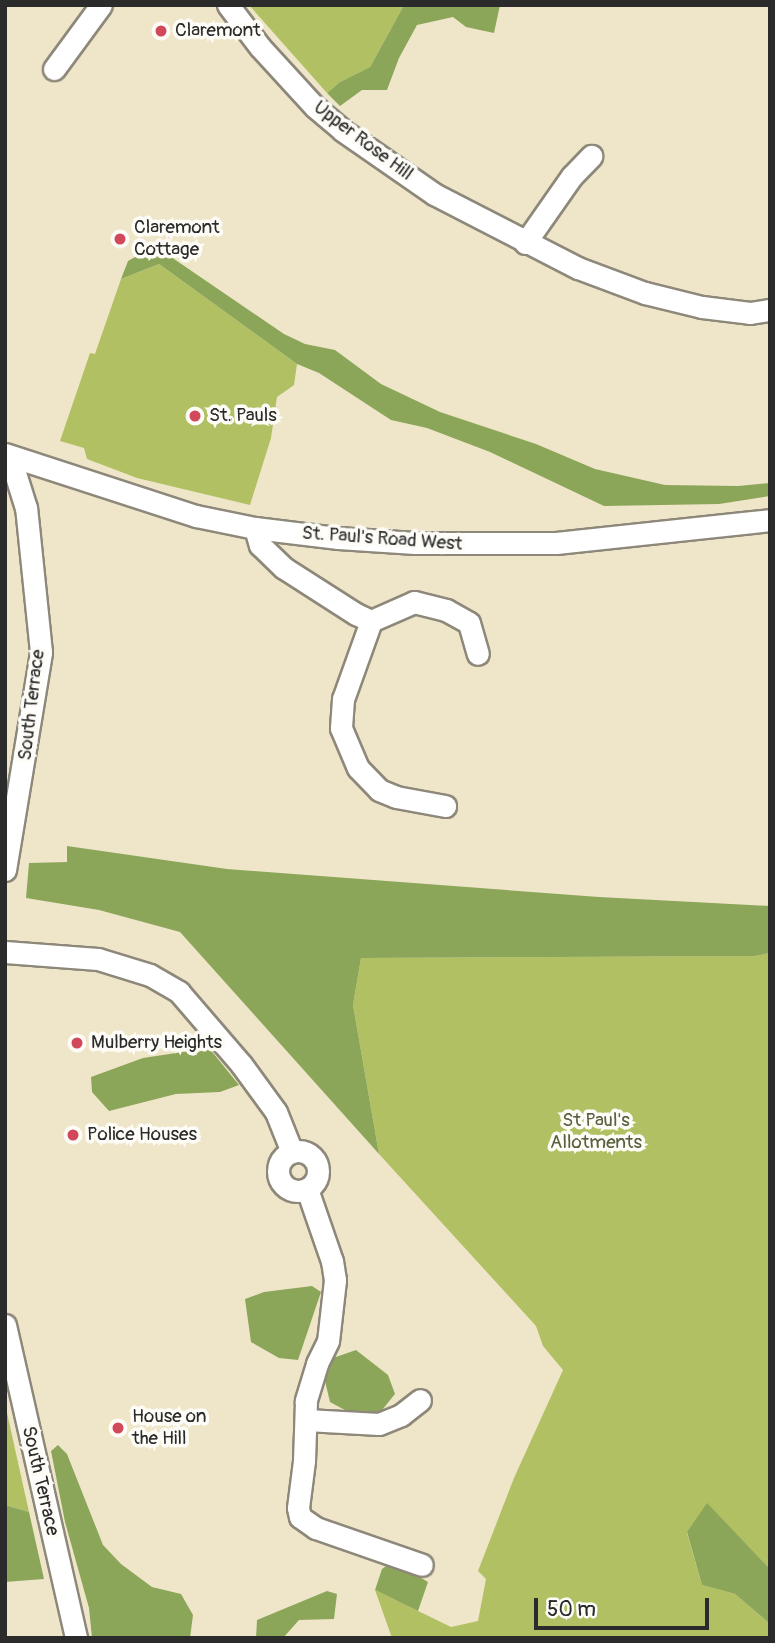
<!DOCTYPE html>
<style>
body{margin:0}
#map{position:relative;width:775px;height:1643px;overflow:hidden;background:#efe6ca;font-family:Pangolin,sans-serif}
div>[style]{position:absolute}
.green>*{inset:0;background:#b0c063}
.forest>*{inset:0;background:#8ca659}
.roads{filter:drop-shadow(2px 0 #8d887a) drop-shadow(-2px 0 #8d887a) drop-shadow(0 2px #8d887a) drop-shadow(0 -2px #8d887a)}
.minor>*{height:21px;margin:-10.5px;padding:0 10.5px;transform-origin:10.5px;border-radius:10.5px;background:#fff}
.minor>.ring{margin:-10.5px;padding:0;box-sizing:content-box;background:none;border:21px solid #fff;border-radius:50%}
.dots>*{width:19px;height:19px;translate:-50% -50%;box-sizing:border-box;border:4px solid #fdfcf7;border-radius:50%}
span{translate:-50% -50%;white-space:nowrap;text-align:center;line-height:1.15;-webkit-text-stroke:7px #fdfcf7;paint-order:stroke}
.poi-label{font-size:19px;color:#2b2b2b}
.left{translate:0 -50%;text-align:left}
.street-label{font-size:19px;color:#2b2b2b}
.park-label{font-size:19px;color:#5a5f3f}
.frame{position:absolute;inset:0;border:7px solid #2b2b2b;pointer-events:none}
.scale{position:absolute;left:534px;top:1598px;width:175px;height:32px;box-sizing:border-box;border:4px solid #2b2b2b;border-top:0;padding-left:9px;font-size:21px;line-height:24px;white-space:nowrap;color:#2b2b2b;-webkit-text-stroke:5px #fdfcf7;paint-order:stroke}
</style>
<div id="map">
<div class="green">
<div style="clip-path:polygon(249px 5px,404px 5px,370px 67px,340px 82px,327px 93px)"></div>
<div style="clip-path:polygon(159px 264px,297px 364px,294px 385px,277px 397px,271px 438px,250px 505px,137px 478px,87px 459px,84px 448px,60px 441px,90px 353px,95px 354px,121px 279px)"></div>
<div style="clip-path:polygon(770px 953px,770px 1569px,707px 1504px,687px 1533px,702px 1585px,735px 1594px,770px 1624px,770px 1638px,392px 1638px,375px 1590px,451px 1627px,478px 1621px,486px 1579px,478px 1571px,514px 1478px,563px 1370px,543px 1346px,536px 1326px,379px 1154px,353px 1005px,361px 958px,755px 956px)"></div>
<div style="clip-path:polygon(5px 1404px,29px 1512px,5px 1505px)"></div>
</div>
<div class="forest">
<div style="clip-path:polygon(404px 5px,500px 5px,494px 33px,466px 27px,453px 17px,417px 25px,399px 58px,387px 90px,362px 90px,340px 106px,327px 93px,340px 82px,370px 67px)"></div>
<div style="clip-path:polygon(155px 246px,284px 334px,305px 344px,335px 350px,381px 384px,440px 412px,536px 444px,595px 469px,665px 485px,738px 486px,770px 483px,770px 496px,719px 504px,604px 506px,490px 452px,427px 428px,391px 420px,319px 373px,297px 364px,159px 264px,121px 279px,128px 261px)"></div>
<div style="clip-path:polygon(67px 846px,227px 869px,599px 897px,770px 906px,770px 953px,755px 956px,361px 958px,353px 1005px,379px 1154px,180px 932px,99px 910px,26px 898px,29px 863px,67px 862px)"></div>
<div style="clip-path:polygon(209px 1048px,239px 1085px,220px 1092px,176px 1094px,109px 1111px,92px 1092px,91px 1077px,143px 1058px)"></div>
<div style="clip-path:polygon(312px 1286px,321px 1292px,298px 1360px,279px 1358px,251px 1342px,245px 1299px,264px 1292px)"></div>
<div style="clip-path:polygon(356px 1350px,388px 1375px,395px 1394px,378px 1415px,354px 1415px,330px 1402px,325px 1381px,333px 1358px)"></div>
<div style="clip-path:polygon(58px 1445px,67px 1454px,103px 1545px,121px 1564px,152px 1587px,181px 1594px,193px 1615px,190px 1638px,92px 1638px,89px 1608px,65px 1522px,51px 1451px)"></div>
<div style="clip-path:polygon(707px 1503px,770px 1569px,770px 1624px,735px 1594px,702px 1585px,687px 1532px)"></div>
<div style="clip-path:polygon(5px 1505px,29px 1512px,44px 1579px,5px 1582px)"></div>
<div style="clip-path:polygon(393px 1561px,428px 1582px,418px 1611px,375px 1590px,382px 1569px)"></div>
<div style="clip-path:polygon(327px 1591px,337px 1594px,334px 1619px,299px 1620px,283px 1638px,256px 1638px,257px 1620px)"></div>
</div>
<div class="roads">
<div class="minor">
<div style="left:228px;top:5px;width:53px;rotate:52.7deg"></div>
<div style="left:260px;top:47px;width:81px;rotate:47.5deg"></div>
<div style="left:315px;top:107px;width:35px;rotate:40deg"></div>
<div style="left:342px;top:130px;width:112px;rotate:34.8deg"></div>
<div style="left:434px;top:194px;width:162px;rotate:27.2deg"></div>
<div style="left:578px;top:268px;width:72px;rotate:20.5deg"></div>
<div style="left:645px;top:293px;width:59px;rotate:13.8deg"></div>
<div style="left:702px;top:307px;width:48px;rotate:7.1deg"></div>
<div style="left:750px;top:313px;width:20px;rotate:-9deg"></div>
<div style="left:54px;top:69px;width:79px;rotate:-53.7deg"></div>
<div style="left:525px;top:243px;width:82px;rotate:-55deg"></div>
<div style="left:572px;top:176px;width:28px;rotate:-46deg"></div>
<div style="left:5px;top:454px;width:201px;rotate:18deg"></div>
<div style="left:196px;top:516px;width:60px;rotate:11.5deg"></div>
<div style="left:255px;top:528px;width:84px;rotate:6.9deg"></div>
<div style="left:338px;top:538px;width:77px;rotate:3.7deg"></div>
<div style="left:415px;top:543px;width:141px"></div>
<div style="left:556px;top:543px;width:215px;rotate:-6.1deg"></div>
<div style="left:255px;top:528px;width:18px;rotate:74deg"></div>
<div style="left:260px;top:545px;width:33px;rotate:44deg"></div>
<div style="left:284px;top:568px;width:85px;rotate:32.6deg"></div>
<div style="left:356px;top:614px;width:17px;rotate:25deg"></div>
<div style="left:371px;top:621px;width:47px;rotate:-23.8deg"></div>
<div style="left:414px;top:602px;width:33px;rotate:14deg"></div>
<div style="left:446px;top:610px;width:26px;rotate:29deg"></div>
<div style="left:469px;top:623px;width:32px;rotate:74deg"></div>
<div style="left:371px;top:621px;width:83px;rotate:109.7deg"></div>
<div style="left:343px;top:699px;width:29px;rotate:94deg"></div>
<div style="left:341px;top:728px;width:43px;rotate:67deg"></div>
<div style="left:358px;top:768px;width:30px;rotate:46deg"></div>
<div style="left:379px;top:790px;width:18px;rotate:22deg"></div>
<div style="left:396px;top:797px;width:50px;rotate:10.4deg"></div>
<div style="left:5px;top:870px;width:221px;rotate:-80.6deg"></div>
<div style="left:41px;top:652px;width:145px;rotate:-95.9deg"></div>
<div style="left:26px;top:508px;width:53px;rotate:-107.4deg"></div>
<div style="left:5px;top:952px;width:93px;rotate:4.3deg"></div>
<div style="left:98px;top:959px;width:54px;rotate:17.1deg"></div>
<div style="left:150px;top:975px;width:34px;rotate:30deg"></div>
<div style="left:179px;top:992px;width:95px;rotate:49.3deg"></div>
<div style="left:241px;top:1064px;width:59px;rotate:53.9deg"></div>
<div style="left:276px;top:1112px;width:43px;rotate:68.2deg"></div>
<div class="ring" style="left:278px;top:1151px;width:19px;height:19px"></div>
<div style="left:307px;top:1189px;width:76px;rotate:70.9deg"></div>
<div style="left:332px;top:1261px;width:19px;rotate:81deg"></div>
<div style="left:335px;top:1280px;width:61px;rotate:96.5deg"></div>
<div style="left:328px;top:1341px;width:25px;rotate:116deg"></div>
<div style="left:317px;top:1364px;width:39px;rotate:107deg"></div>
<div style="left:306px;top:1401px;width:60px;rotate:91.9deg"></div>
<div style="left:304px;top:1461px;width:47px;rotate:97.3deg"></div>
<div style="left:298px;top:1508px;width:9px;rotate:77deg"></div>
<div style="left:300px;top:1517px;width:19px;rotate:35deg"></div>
<div style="left:316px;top:1528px;width:112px;rotate:19.2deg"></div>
<div style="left:5px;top:1325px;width:321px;rotate:77.2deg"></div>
<div style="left:306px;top:1420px;width:73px;rotate:3.1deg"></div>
<div style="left:379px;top:1424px;width:24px;rotate:-22deg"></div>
<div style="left:401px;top:1415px;width:24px;rotate:-38deg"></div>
</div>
</div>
<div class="dots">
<div style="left:161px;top:31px;background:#d1495b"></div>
<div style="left:120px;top:239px;background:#d1495b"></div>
<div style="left:195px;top:416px;background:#d1495b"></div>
<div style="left:77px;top:1043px;background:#d1495b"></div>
<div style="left:73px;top:1135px;background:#d1495b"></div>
<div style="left:118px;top:1428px;background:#d1495b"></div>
</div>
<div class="poi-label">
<span class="left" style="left:175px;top:31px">Claremont</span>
<span class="left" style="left:134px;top:239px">Claremont<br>Cottage</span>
<span class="left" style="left:209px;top:416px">St. Pauls</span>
<span class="left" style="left:91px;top:1043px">Mulberry Heights</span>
<span class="left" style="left:87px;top:1135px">Police Houses</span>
<span class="left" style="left:132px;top:1428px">House on<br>the Hill</span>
</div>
<div class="street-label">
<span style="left:363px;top:141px;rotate:37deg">Upper Rose Hill</span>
<span style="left:382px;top:539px;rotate:4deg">St. Paul's Road West</span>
<span style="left:32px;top:705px;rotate:-83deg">South Terrace</span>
<span style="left:40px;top:1481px;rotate:77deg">South Terrace</span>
</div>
<div class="park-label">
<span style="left:596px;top:1132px">St Paul's<br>Allotments</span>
</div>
<div class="frame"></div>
<div class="scale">50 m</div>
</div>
